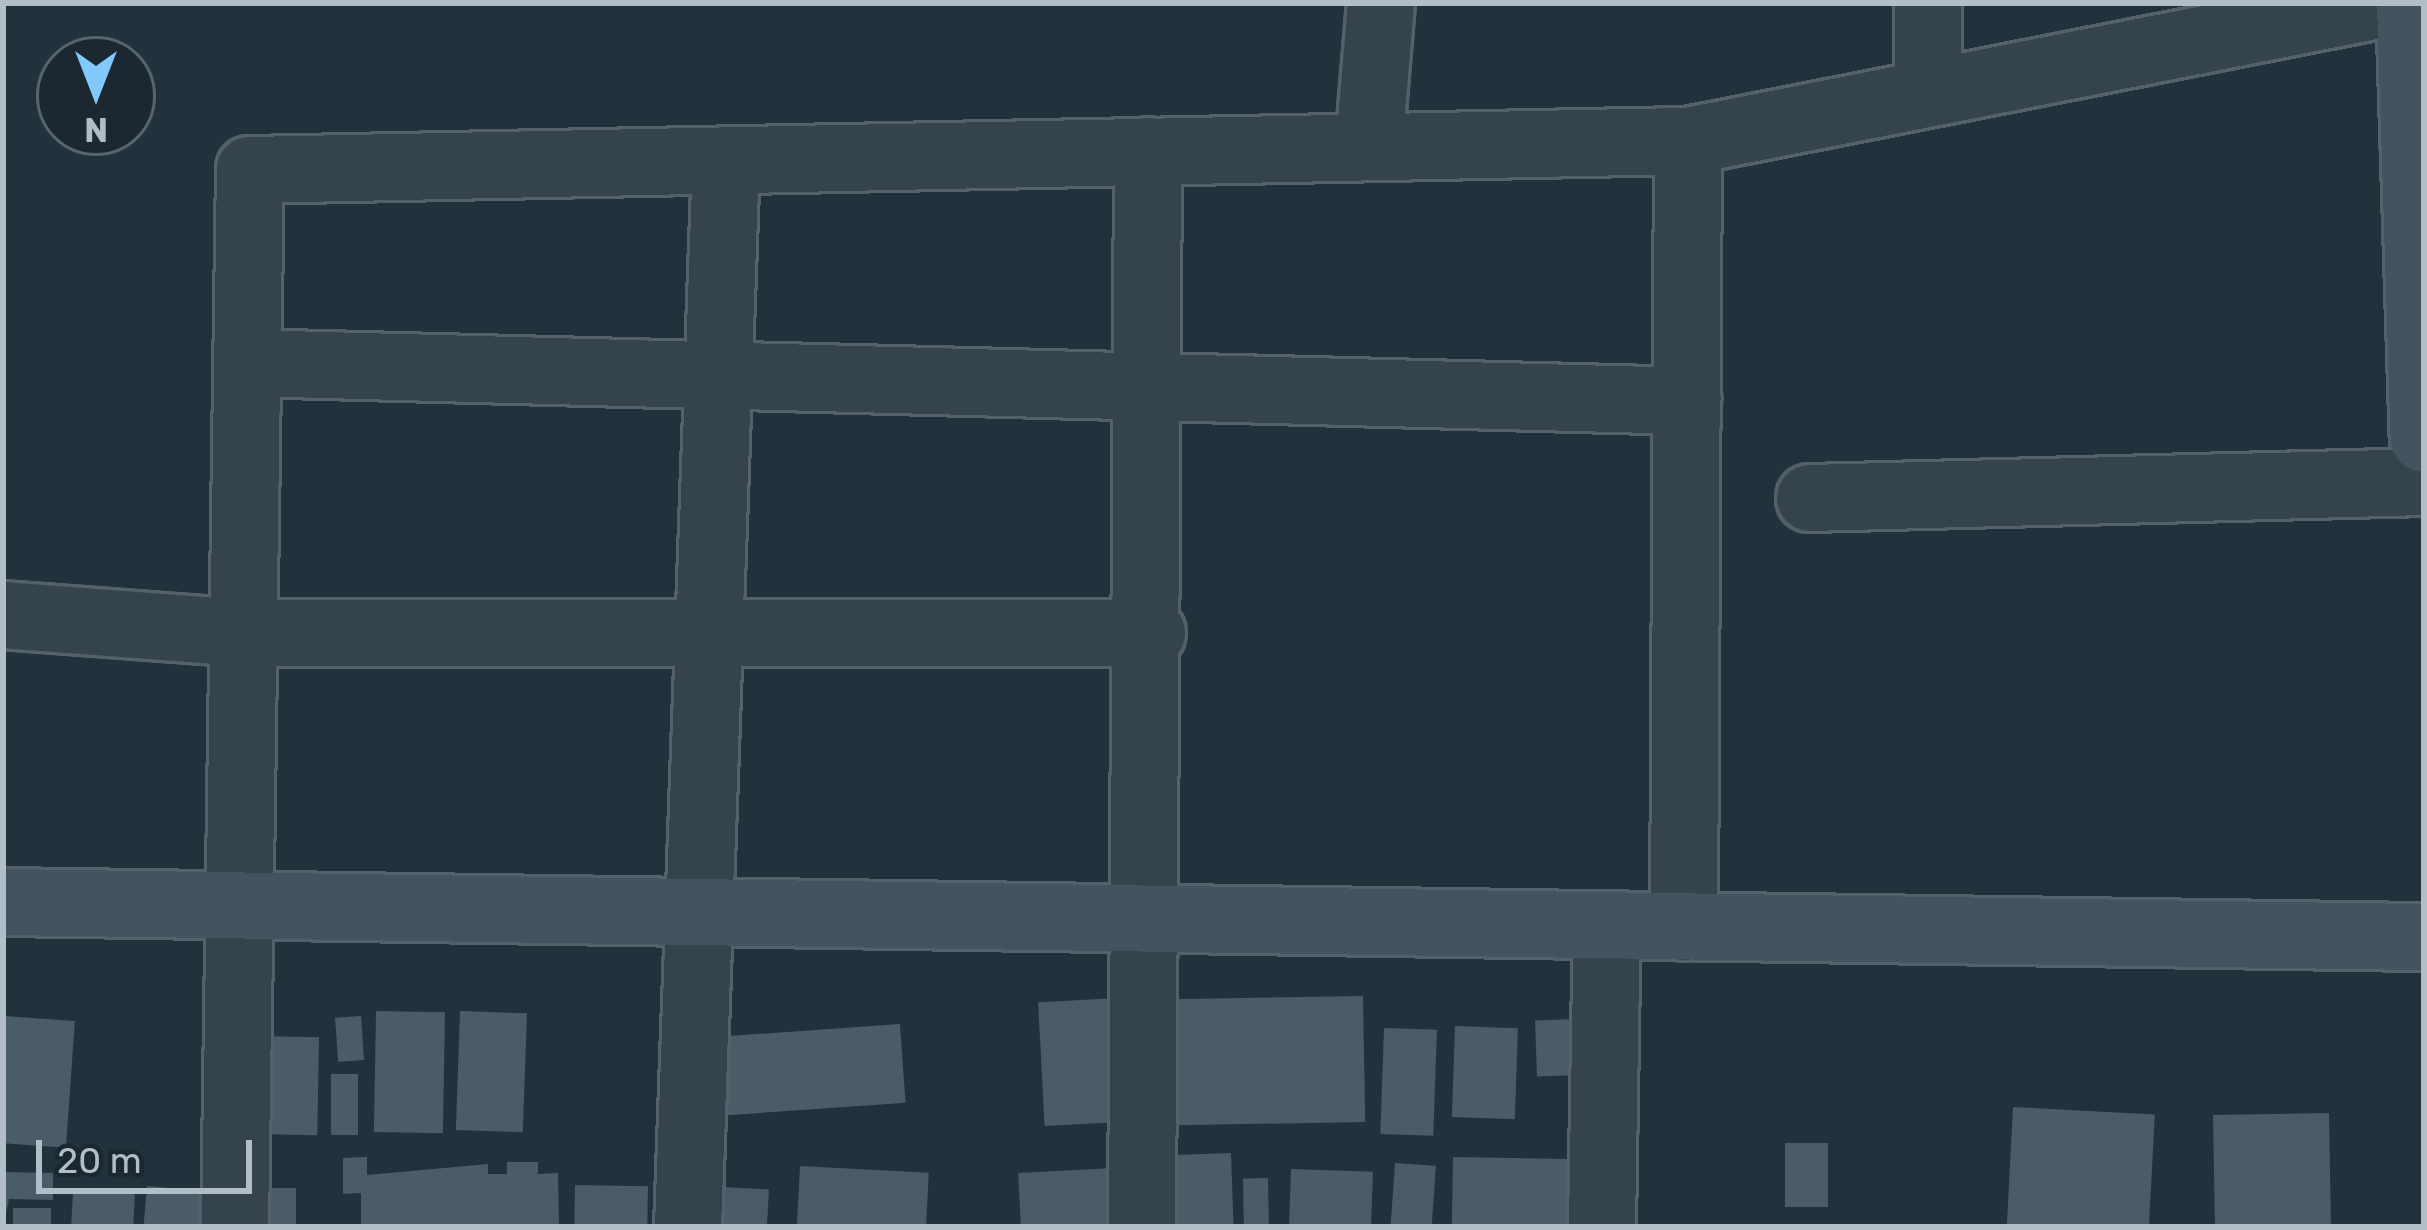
<!DOCTYPE html>
<style>
body{margin:0}
#map{position:relative;width:2427px;height:1230px;overflow:hidden;background:#22323c;font-family:Rubik,sans-serif}
div>[style]{position:absolute}
.building>*{inset:0;background:#4a5c67;transform-origin:0 0}
.roads{filter:drop-shadow(3px 0 #54616a) drop-shadow(-3px 0 #54616a) drop-shadow(0 3px #54616a) drop-shadow(0 -3px #54616a)}
.street>*{height:66px;margin:-33px;padding:0 33px;transform-origin:33px;border-radius:33px;background:#35434c}
.secondary>*{height:66px;margin:-33px;padding:0 33px;transform-origin:33px;border-radius:33px;background:#43535f}
span{translate:-50% -50%;white-space:nowrap;text-align:center;line-height:1.15;-webkit-text-stroke:10px #1b2831;paint-order:stroke}
.frame{position:absolute;inset:0;border:6px solid #b1bec8;pointer-events:none}
.north{position:absolute;left:36px;top:36px;width:120px;height:120px;box-sizing:border-box;background:#1b2831;border:3px solid #57646d;border-radius:50%;rotate:180deg;font-size:33px;font-weight:700;line-height:48px;text-align:center;color:#b1bec8}
.north::after{content:'';display:block;margin:auto;width:42px;height:54px;background:#82c9fb;clip-path:polygon(50% 0,100% 100%,50% 72%,0 100%)}
.scale{position:absolute;left:36px;top:1140px;width:216px;height:54px;box-sizing:border-box;border:6px solid #b1bec8;border-top:0;padding-left:15px;font-size:36px;line-height:42px;white-space:nowrap;color:#b1bec8;-webkit-text-stroke:9px #1b2831;paint-order:stroke}
</style>
<div id="map">
<div class="building">
<div style="left:1363px;top:996px;width:126px;height:191px;rotate:89deg"></div>
<div style="left:1119px;top:998px;width:124px;height:81px;rotate:87deg"></div>
<div style="left:376px;top:1011px;width:69px;height:121px;rotate:1deg"></div>
<div style="left:460px;top:1011px;width:67px;height:119px;rotate:2deg"></div>
<div style="left:3px;top:1016px;width:72px;height:127px;rotate:4deg"></div>
<div style="left:361px;top:1016px;width:44px;height:26px;rotate:86deg"></div>
<div style="left:1578px;top:1019px;width:56px;height:43px;rotate:88deg"></div>
<div style="left:900px;top:1024px;width:79px;height:193px;rotate:86deg"></div>
<div style="left:1455px;top:1026px;width:63px;height:91px;rotate:2deg"></div>
<div style="left:1384px;top:1028px;width:53px;height:106px;rotate:2deg"></div>
<div style="left:253px;top:1036px;width:66px;height:98px;rotate:1deg"></div>
<div style="left:331px;top:1074px;width:27px;height:61px"></div>
<div style="left:2013px;top:1107px;width:142px;height:120px;rotate:3deg"></div>
<div style="left:2329px;top:1113px;width:114px;height:116px;rotate:89deg"></div>
<div style="left:1785px;top:1143px;width:43px;height:64px"></div>
<div style="left:1231px;top:1153px;width:73px;height:57px;rotate:88deg"></div>
<div style="clip-path:polygon(367px 1157px,367px 1175px,488px 1164px,488px 1174px,507px 1174px,507px 1162px,538px 1162px,538px 1174px,558px 1173px,559px 1227px,361px 1227px,361px 1193px,343px 1194px,343px 1158px)"></div>
<div style="left:1453px;top:1157px;width:116px;height:70px;rotate:1deg"></div>
<div style="left:1395px;top:1163px;width:41px;height:64px;rotate:4deg"></div>
<div style="left:800px;top:1166px;width:129px;height:61px;rotate:3deg"></div>
<div style="left:1113px;top:1168px;width:59px;height:95px;rotate:87deg"></div>
<div style="left:1291px;top:1169px;width:82px;height:58px;rotate:2deg"></div>
<div style="clip-path:polygon(3px 1172px,53px 1173px,53px 1200px,9px 1199px,3px 1227px)"></div>
<div style="left:1268px;top:1178px;width:49px;height:25px;rotate:89deg"></div>
<div style="left:575px;top:1185px;width:73px;height:42px;rotate:1deg"></div>
<div style="left:147px;top:1186px;width:60px;height:41px;rotate:5deg"></div>
<div style="left:704px;top:1186px;width:65px;height:41px;rotate:3deg"></div>
<div style="left:241px;top:1188px;width:55px;height:39px"></div>
<div style="left:73px;top:1191px;width:62px;height:36px;rotate:3deg"></div>
<div style="left:13px;top:1208px;width:38px;height:19px"></div>
</div>
<div class="roads">
<div class="street">
<div style="left:1928px;top:3px;width:90px;rotate:90deg"></div>
<div style="left:1369px;top:146px;width:144px;rotate:-85.2deg"></div>
<div style="left:248px;top:363px;width:1440px;rotate:1.51deg"></div>
<div style="left:1810px;top:498px;width:614px;rotate:-1.49deg"></div>
<div style="left:3px;top:615px;width:243px;rotate:4.3deg"></div>
<div style="left:245px;top:633px;width:907px"></div>
<div style="left:1684px;top:927px;width:786px;rotate:-89.71deg"></div>
<div style="left:235px;top:1227px;width:1057px;rotate:-89.19deg"></div>
<div style="left:250px;top:170px;width:1438px;rotate:-1.16deg"></div>
<div style="left:1688px;top:141px;width:714px;rotate:-11.14deg"></div>
<div style="left:688px;top:1227px;width:1067px;rotate:-87.96deg"></div>
<div style="left:1142px;top:1227px;width:1076px;rotate:-89.68deg"></div>
<div style="left:1602px;top:1227px;width:302px;rotate:-89.1deg"></div>
</div>
<div class="secondary">
<div style="left:2410px;top:3px;width:436px;rotate:88.2deg"></div>
<div style="left:3px;top:902px;width:2421px;rotate:0.83deg"></div>
</div>
</div>
<div class="frame"></div>
<div class="north">N</div>
<div class="scale">20 m</div>
</div>
